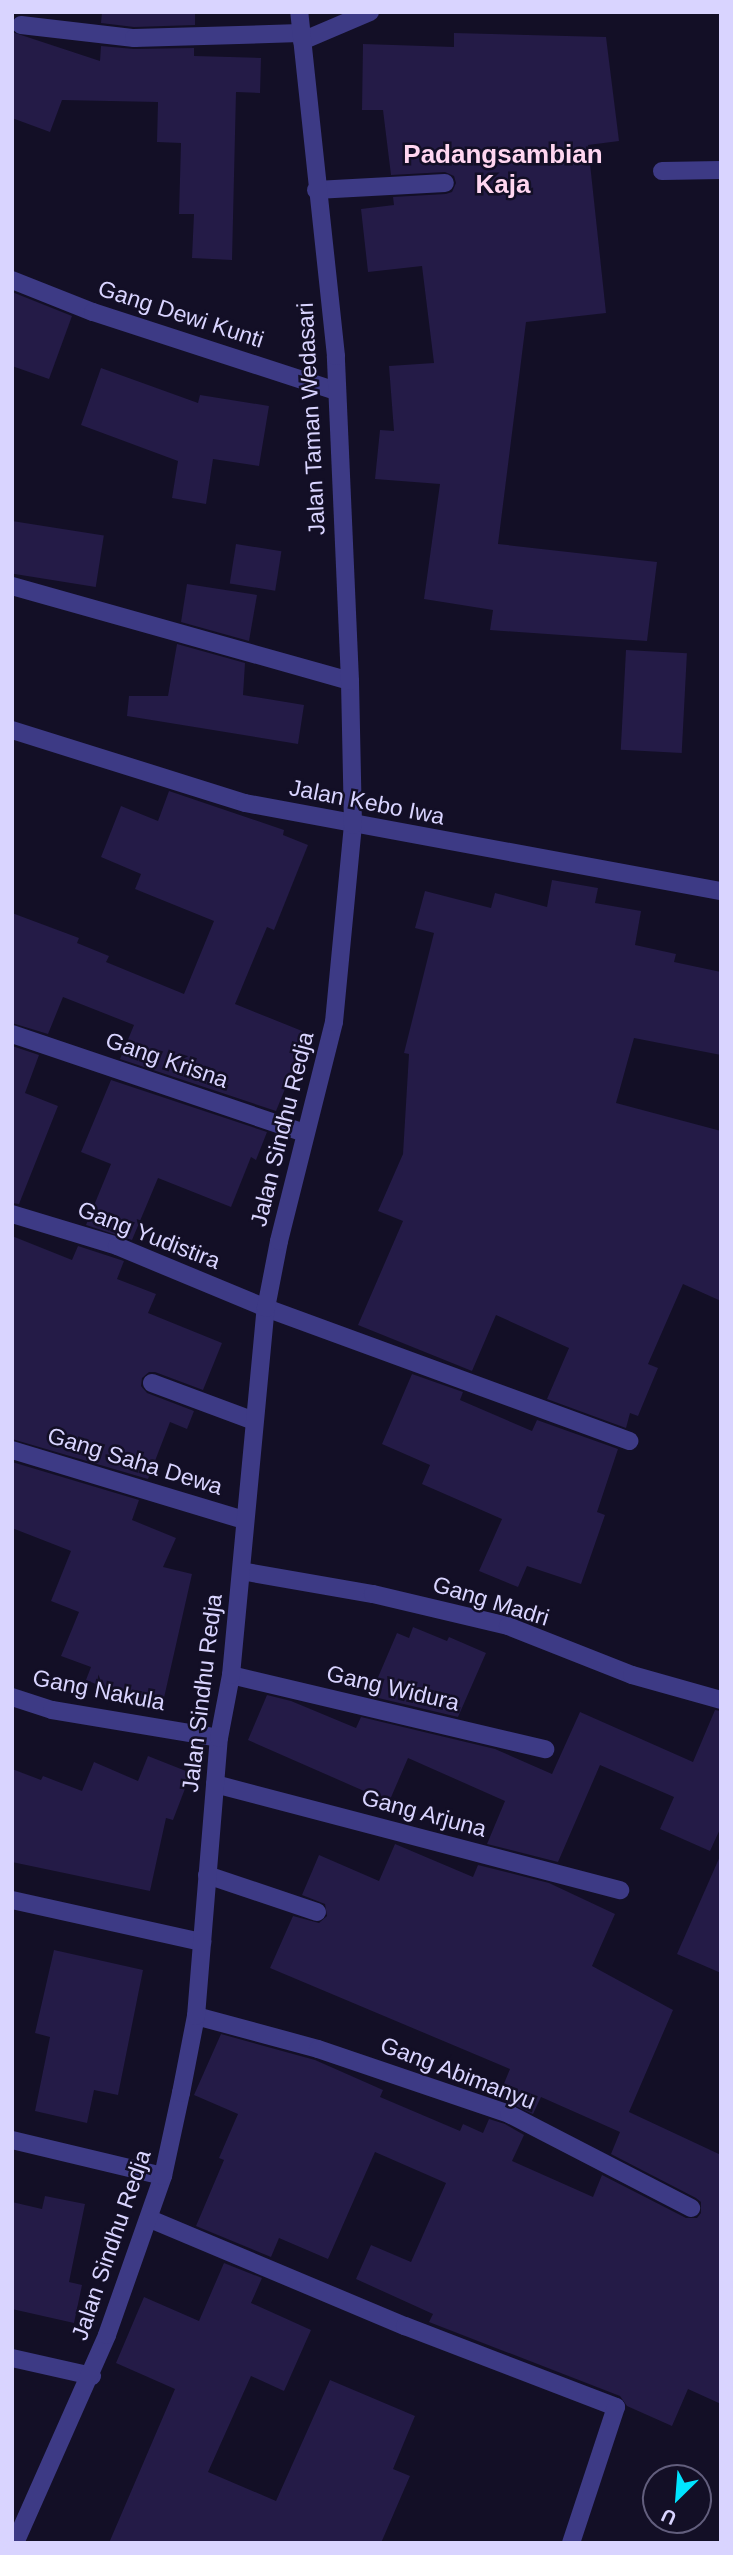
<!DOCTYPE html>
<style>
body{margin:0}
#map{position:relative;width:733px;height:2555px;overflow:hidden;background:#130f26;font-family:Arial,sans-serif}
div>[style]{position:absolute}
.building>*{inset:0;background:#241b47;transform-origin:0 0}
.minor>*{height:18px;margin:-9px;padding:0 9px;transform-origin:9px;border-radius:9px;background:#3d3a85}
span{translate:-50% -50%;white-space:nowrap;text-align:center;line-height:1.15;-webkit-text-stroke:5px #130f26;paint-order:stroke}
.street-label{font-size:23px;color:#d9d4ff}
.quarter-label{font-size:26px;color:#ffd6f0;font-weight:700}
.frame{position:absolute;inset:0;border:14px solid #d9d4ff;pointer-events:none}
.north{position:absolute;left:642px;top:2464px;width:70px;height:70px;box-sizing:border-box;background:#130f26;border:2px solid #625e7d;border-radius:50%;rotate:205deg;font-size:19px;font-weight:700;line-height:28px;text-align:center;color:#d9d4ff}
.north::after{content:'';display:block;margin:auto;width:24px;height:32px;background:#00e5ff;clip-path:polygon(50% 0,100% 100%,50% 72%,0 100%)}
</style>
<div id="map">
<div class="building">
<div style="clip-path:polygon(102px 12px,195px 12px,195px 25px,134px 27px,101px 23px)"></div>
<div style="clip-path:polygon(12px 32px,100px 61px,101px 46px,134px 49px,194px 48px,194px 56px,261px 58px,260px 93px,236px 92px,232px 260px,192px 258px,194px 214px,179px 214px,181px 143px,157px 142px,158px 102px,62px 100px,50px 132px,12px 118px)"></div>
<div style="clip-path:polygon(454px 33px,606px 37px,619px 141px,588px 145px,606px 313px,526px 322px,498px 544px,657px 562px,647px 641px,490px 630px,493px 610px,424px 599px,440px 484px,375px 479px,380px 430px,394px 431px,389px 366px,434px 363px,422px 266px,368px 272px,361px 209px,394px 205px,393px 197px,446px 194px,452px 192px,456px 183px,454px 176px,445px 172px,391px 175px,383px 110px,362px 110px,363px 44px,454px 47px)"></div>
<div style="clip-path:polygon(12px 292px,72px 316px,49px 379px,12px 366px)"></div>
<div style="clip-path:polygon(101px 368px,198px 403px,200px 395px,269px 406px,259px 466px,213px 459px,206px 504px,172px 498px,178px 461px,81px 425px)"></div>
<div style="left:12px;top:521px;width:93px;height:52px;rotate:9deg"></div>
<div style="left:236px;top:544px;width:46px;height:40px;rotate:9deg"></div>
<div style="clip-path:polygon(187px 584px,257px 595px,249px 641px,181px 622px)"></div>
<div style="clip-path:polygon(177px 644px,245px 663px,243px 695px,304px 705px,298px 744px,127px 716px,129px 696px,168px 696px)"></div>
<div style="left:626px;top:650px;width:61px;height:100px;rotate:3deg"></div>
<div style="clip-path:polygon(169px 791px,284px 830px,283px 835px,308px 845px,274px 930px,267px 927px,235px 1004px,312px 1035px,296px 1076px,291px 1074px,276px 1111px,120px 1059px,134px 1025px,63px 997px,48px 1034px,12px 1023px,12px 913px,79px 938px,77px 943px,109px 956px,106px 962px,184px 994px,214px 921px,135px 889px,141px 874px,101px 857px,121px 806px,158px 821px)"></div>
<div style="clip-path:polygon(552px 880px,598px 888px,595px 903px,641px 911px,635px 945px,676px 954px,674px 962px,721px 972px,721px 1055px,634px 1038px,616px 1103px,721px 1131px,721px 1301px,683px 1284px,648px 1364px,658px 1368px,638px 1416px,630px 1413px,626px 1428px,547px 1399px,569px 1348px,496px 1315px,472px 1371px,358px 1325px,403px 1221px,378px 1211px,403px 1154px,409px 1054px,404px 1053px,434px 933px,415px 928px,425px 891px,491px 908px,495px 893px,547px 907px)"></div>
<div style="clip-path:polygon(12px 1046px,39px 1055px,25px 1093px,58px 1106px,19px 1204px,12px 1203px)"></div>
<div style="clip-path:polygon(111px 1080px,267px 1132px,256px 1160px,251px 1157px,231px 1207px,158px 1178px,132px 1240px,86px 1225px,111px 1164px,81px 1152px)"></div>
<div style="clip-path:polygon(12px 1236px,72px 1260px,78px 1246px,124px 1261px,117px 1279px,156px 1294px,148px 1313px,222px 1343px,203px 1390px,155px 1372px,149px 1372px,142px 1378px,141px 1386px,147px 1393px,194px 1411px,187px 1429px,170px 1422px,148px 1479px,12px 1439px)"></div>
<div style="clip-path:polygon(412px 1374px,463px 1392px,460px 1400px,532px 1431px,537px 1420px,618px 1449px,597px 1512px,605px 1515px,581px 1584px,527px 1566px,518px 1587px,479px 1571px,502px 1519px,422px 1484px,430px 1465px,382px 1444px)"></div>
<div style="clip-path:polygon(12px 1462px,139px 1500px,132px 1520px,176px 1538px,163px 1567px,192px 1574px,161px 1711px,86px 1680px,91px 1667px,61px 1656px,79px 1612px,51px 1601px,71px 1551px,12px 1528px)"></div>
<div style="clip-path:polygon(413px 1627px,447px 1641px,449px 1637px,486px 1653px,458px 1717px,370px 1696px,397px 1633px,409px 1638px)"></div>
<div style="clip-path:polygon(267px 1695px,291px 1701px,356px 1728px,361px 1717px,495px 1749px,552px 1774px,580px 1712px,693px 1762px,715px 1710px,721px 1711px,721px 1827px,710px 1851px,660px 1829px,674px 1797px,600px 1765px,558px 1862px,487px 1844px,505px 1801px,408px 1758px,389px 1802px,248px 1740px)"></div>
<div style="clip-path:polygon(148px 1756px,191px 1773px,173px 1820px,166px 1818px,150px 1891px,12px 1862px,12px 1769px,41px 1780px,43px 1776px,82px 1791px,94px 1762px,138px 1781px)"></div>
<div style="clip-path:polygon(395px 1844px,473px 1877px,478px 1865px,549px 1883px,615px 1914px,592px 1966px,673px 2010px,629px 2112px,721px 2155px,721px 2404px,688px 2389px,672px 2426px,627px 2406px,620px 2396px,429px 2322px,433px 2314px,356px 2279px,371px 2245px,411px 2262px,446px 2183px,375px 2152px,328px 2259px,279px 2238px,271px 2257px,196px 2226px,224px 2160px,219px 2158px,238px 2114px,194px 2095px,221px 2034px,315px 2060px,383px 2090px,380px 2097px,460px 2131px,463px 2124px,483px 2133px,489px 2119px,505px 2124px,524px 2135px,512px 2161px,593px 2197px,602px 2175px,686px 2218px,697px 2218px,701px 2213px,701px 2202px,696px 2198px,611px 2154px,620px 2132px,541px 2097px,533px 2114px,498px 2098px,510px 2069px,270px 1968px,293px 1916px,319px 1923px,327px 1916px,325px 1904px,302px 1895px,319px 1855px,379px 1881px)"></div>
<div style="clip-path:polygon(721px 1854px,721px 1973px,677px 1954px)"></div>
<div style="clip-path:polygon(54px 1950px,143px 1970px,118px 2095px,94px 2090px,87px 2123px,35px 2111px,50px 2037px,35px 2033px)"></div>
<div style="clip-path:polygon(45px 2196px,85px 2204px,69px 2282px,82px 2285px,74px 2323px,12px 2309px,12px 2202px,42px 2209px)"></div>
<div style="clip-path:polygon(224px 2263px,262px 2278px,251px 2303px,311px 2330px,284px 2391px,251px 2376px,208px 2472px,276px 2501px,330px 2380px,415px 2416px,393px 2469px,410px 2476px,381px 2543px,109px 2543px,175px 2389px,116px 2363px,144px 2297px,199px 2321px)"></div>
</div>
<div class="minor">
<div style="left:21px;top:25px;width:114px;rotate:6.6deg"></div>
<div style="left:134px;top:38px;width:166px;rotate:-1.7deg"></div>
<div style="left:302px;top:41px;width:74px;rotate:-23.1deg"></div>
<div style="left:662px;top:171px;width:59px;rotate:-1deg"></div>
<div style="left:316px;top:190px;width:129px;rotate:-3.1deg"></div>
<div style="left:12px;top:280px;width:87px;rotate:21.6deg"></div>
<div style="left:93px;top:312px;width:256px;rotate:18deg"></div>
<div style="left:12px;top:586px;width:351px;rotate:15.7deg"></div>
<div style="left:12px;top:730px;width:244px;rotate:17.4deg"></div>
<div style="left:245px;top:803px;width:484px;rotate:10.5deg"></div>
<div style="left:12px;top:1034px;width:309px;rotate:18.7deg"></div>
<div style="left:12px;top:1214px;width:110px;rotate:16.9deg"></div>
<div style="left:117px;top:1246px;width:161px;rotate:22.6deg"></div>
<div style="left:266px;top:1308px;width:387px;rotate:20.1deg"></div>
<div style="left:152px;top:1383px;width:109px;rotate:20.4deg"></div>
<div style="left:12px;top:1450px;width:242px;rotate:16.8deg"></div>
<div style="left:241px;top:1571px;width:134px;rotate:9.9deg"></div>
<div style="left:373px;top:1594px;width:139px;rotate:13.3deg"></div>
<div style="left:508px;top:1626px;width:133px;rotate:21.6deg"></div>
<div style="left:632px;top:1675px;width:92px;rotate:15.7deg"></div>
<div style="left:231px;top:1675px;width:323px;rotate:13.3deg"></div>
<div style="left:12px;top:1697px;width:42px;rotate:18deg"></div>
<div style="left:52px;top:1710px;width:169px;rotate:9.5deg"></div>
<div style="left:215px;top:1784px;width:419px;rotate:14.7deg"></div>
<div style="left:207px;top:1875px;width:116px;rotate:18.6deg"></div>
<div style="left:12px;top:1900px;width:195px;rotate:12.5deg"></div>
<div style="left:196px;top:2016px;width:126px;rotate:15.1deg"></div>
<div style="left:318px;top:2049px;width:202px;rotate:18.8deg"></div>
<div style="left:509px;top:2114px;width:205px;rotate:27.3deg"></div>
<div style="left:12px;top:2140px;width:155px;rotate:13.4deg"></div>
<div style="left:150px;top:2219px;width:277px;rotate:22.8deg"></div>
<div style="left:405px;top:2326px;width:226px;rotate:21deg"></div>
<div style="left:616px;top:2407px;width:143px;rotate:108.3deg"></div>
<div style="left:12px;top:2358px;width:82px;rotate:12.7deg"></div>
<div style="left:15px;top:2543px;width:227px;rotate:-66.1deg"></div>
<div style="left:107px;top:2335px;width:169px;rotate:-70.6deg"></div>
<div style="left:163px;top:2176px;width:85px;rotate:-77.8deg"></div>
<div style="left:181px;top:2093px;width:78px;rotate:-79deg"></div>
<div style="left:196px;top:2016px;width:279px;rotate:-85.3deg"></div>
<div style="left:219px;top:1738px;width:64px;rotate:-79.2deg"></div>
<div style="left:231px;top:1675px;width:369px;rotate:-84.6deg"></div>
<div style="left:266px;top:1308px;width:68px;rotate:-79deg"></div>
<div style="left:279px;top:1241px;width:226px;rotate:-75.9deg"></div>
<div style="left:334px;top:1022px;width:198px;rotate:-84.5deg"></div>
<div style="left:353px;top:825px;width:144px;rotate:-91.2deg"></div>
<div style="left:350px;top:681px;width:325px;rotate:-92.5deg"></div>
<div style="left:336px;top:356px;width:346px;rotate:-96.1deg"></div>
</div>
<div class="street-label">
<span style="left:181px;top:314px;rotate:18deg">Gang Dewi Kunti</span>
<span style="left:311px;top:419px;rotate:-93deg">Jalan Taman Wedasari</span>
<span style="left:367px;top:802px;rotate:11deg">Jalan Kebo Iwa</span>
<span style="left:167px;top:1060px;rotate:19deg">Gang Krisna</span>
<span style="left:282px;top:1129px;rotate:-76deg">Jalan Sindhu Redja</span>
<span style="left:149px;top:1235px;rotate:21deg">Gang Yudistira</span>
<span style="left:135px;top:1461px;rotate:17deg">Gang Saha Dewa</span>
<span style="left:491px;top:1601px;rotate:17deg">Gang Madri</span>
<span style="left:393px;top:1688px;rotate:13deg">Gang Widura</span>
<span style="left:99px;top:1690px;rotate:11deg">Gang Nakula</span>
<span style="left:202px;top:1693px;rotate:-83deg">Jalan Sindhu Redja</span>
<span style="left:424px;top:1813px;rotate:15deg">Gang Arjuna</span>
<span style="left:458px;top:2073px;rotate:21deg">Gang Abimanyu</span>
<span style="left:111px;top:2245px;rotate:-71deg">Jalan Sindhu Redja</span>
</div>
<div class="quarter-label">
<span style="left:503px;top:170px">Padangsambian<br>Kaja</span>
</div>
<div class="frame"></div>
<div class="north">U</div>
</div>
